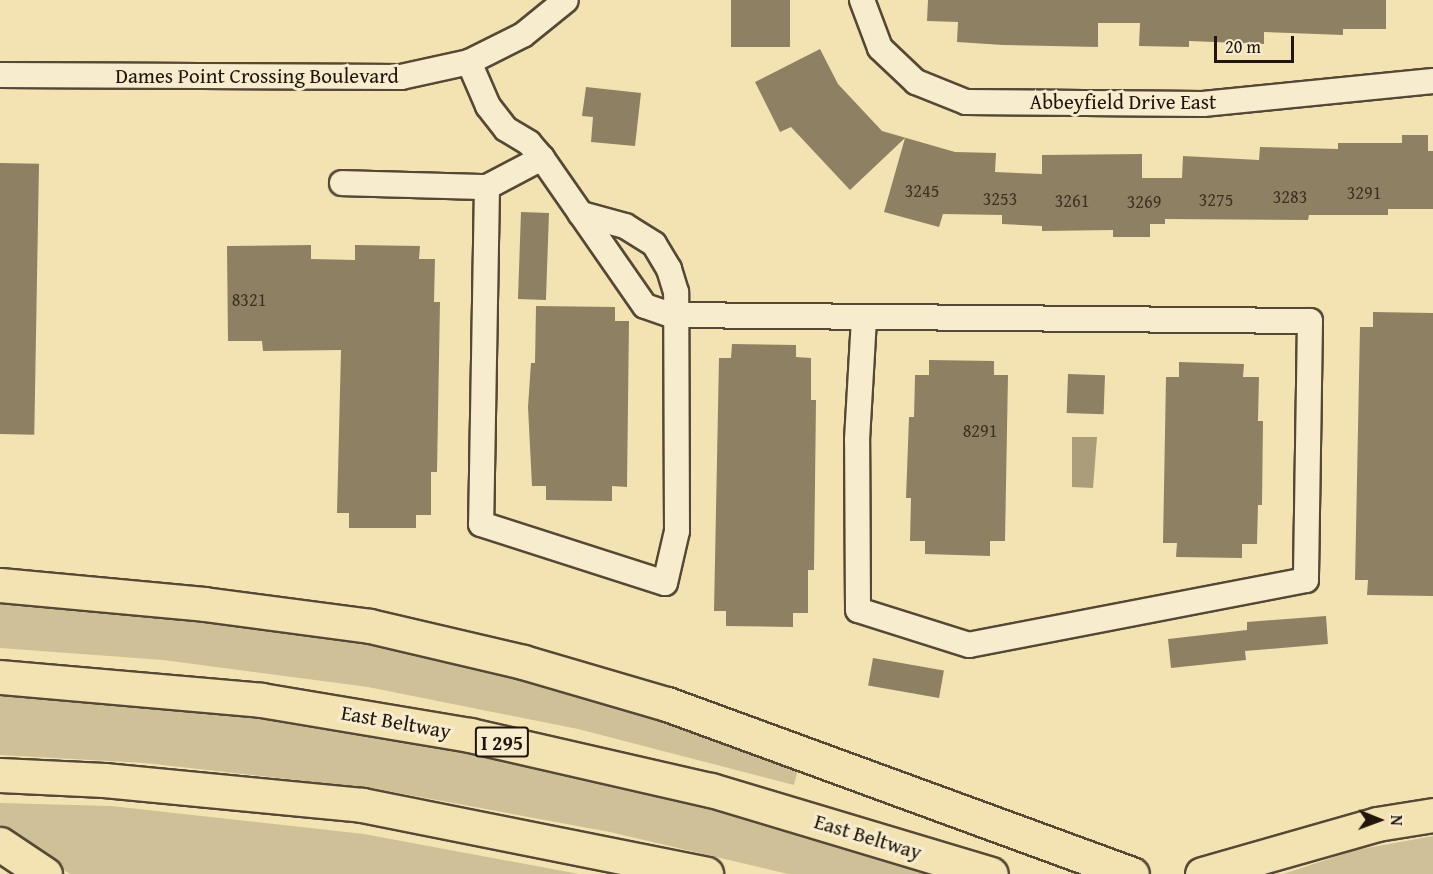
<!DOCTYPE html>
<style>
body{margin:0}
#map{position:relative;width:1433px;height:874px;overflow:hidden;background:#f3e3b3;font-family:"Gentium Book Plus",serif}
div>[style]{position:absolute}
.green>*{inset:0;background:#cfc097}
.water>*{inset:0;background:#ab9d7a}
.building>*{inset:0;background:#8e8163;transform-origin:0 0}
.roads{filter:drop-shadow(2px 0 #554936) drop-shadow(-2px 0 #554936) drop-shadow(0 2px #554936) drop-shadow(0 -2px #554936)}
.street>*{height:24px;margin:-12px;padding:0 12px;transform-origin:12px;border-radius:12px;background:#f7edce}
.highway>*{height:33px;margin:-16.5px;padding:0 16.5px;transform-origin:16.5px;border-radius:16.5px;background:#f3e3b3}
span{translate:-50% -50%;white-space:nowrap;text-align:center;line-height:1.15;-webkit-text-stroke:6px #f7edce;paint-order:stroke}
.number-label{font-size:18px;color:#3c3122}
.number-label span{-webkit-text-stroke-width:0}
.shield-label span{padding:2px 4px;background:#f7edce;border:2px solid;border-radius:4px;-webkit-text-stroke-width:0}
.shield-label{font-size:20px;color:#20160c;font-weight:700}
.street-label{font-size:21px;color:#20160c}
.north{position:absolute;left:1349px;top:790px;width:60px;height:60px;-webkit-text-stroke:4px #f7edce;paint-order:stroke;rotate:91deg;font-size:16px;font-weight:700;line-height:24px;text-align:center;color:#20160c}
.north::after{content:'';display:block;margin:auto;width:21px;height:27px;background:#20160c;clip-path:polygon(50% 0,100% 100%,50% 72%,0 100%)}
.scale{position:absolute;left:1214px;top:36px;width:80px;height:27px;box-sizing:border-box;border:3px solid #20160c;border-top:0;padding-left:8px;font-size:18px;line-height:21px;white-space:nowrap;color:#20160c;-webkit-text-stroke:4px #f7edce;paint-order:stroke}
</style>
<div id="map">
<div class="green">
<div style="clip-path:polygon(0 594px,420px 647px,800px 761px,794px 785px,578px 729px,368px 687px,163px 660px,0 648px)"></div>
<div style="clip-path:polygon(0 690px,251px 710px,465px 749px,709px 809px,927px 874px,788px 874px,610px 832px,377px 789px,145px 763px,0 755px)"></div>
<div style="clip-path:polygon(0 803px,111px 806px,364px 834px,579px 874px,70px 874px,0 825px)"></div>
<div style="clip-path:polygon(1433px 836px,1433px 874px,1283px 874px,1356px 850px)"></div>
</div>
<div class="water">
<div style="clip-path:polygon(1072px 437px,1097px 437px,1093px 488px,1072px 487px)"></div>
</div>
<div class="building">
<div style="left:731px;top:0;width:59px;height:47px"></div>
<div style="clip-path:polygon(928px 0,1386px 0,1386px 29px,1343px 29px,1343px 35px,1264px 32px,1264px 44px,1189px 41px,1189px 47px,1139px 46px,1140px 23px,1098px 23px,1098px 47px,1003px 45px,957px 42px,958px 22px,927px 21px)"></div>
<div style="clip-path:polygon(820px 49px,838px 84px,882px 131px,955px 152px,996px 153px,995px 172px,1042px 174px,1042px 155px,1142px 154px,1142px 178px,1182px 178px,1183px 156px,1259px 160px,1260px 147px,1338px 149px,1338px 143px,1402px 143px,1402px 135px,1428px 135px,1428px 151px,1433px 151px,1433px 209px,1388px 209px,1388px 215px,1309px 215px,1308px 220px,1165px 219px,1165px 224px,1150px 224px,1150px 237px,1113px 237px,1113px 230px,1042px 231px,1042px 226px,1002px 224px,1002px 215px,943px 214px,939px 227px,884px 212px,905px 138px,850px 190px,791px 127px,780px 132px,755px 82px)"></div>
<div style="clip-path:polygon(586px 87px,641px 93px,635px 146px,591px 142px,593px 117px,582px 116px)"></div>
<div style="left:0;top:163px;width:39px;height:271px;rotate:1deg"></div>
<div style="left:521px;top:212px;width:28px;height:87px;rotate:2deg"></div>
<div style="clip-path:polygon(311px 245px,311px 259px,355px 260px,355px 245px,420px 246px,419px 259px,435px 259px,434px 302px,440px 302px,437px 472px,431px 472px,431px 515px,416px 515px,416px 528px,349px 528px,349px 513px,337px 513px,341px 350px,263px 351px,262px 341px,228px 341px,227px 246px)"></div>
<div style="clip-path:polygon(536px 306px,615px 307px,615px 321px,629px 321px,627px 487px,612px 486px,612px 501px,546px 500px,546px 486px,532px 486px,528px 407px,531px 363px,535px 363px)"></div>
<div style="clip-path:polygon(1373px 312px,1433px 313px,1433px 596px,1367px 595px,1368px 580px,1355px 580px,1360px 327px,1373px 327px)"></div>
<div style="clip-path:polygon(732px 344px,796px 345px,796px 357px,811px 358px,811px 400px,816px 400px,814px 570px,808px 570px,808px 613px,793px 613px,793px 627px,726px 626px,726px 611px,714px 611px,719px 358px,731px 358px)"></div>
<div style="clip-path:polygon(929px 360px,994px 361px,994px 375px,1008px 375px,1005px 541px,990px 541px,990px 556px,925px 554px,925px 541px,910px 541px,911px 498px,906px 498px,909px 417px,914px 417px,915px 375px,929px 375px)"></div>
<div style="clip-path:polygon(1179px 362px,1244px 364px,1243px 377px,1259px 377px,1258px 421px,1263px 421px,1262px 505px,1258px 505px,1257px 544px,1242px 544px,1242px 558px,1176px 557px,1177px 543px,1163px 543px,1166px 377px,1179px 377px)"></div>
<div style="left:1068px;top:374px;width:37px;height:39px;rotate:2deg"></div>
<div style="clip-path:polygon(1326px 616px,1328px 644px,1245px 651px,1246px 660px,1171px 668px,1168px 639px,1247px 630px,1247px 622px)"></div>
<div style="left:873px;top:658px;width:72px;height:28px;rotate:10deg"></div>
</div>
<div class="roads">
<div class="street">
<div style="left:862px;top:0;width:51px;rotate:69.4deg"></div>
<div style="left:880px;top:48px;width:50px;rotate:43.4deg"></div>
<div style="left:916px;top:82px;width:54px;rotate:21.8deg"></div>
<div style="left:966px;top:102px;width:237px;rotate:0.5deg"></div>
<div style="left:1203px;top:104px;width:231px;rotate:-5.7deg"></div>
<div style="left:469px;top:62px;width:48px;rotate:66.6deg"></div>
<div style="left:488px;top:106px;width:29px;rotate:52deg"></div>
<div style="left:506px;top:129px;width:27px;rotate:31deg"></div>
<div style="left:529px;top:143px;width:20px;rotate:49deg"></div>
<div style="left:542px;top:158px;width:180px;rotate:55.2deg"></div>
<div style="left:645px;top:306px;width:28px;rotate:19deg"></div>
<div style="left:671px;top:315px;width:639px;rotate:0.54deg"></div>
<div style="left:1310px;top:321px;width:259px;rotate:90.9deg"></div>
<div style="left:1306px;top:580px;width:343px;rotate:169.1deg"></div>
<div style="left:969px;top:645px;width:116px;rotate:-162.5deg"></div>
<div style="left:858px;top:610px;width:170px;rotate:-90.3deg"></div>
<div style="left:857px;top:440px;width:123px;rotate:-86.7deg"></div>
<div style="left:0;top:75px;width:401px;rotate:0.3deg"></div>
<div style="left:401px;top:77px;width:70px;rotate:-12.4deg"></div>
<div style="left:469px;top:62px;width:60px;rotate:-26.6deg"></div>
<div style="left:523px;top:35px;width:55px;rotate:-39.1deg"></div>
<div style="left:542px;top:158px;width:62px;rotate:152.2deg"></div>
<div style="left:487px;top:187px;width:337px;rotate:91deg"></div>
<div style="left:481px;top:524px;width:193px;rotate:17.8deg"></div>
<div style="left:665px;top:583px;width:53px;rotate:-77deg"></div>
<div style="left:677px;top:531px;width:239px;rotate:-90.2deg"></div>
<div style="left:676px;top:292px;width:24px;rotate:-107deg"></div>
<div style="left:669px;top:269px;width:29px;rotate:-121deg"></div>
<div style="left:654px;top:244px;width:34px;rotate:-148deg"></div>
<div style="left:625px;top:226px;width:46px;rotate:-164.7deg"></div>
<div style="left:342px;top:183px;width:145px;rotate:1.6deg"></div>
</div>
<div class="highway">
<div style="left:0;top:585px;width:205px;rotate:5.3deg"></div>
<div style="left:204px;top:604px;width:167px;rotate:7.5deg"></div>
<div style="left:370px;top:626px;width:157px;rotate:13.2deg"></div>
<div style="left:523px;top:662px;width:150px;rotate:16.3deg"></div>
<div style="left:667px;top:704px;width:495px;rotate:20.1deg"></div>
<div style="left:0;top:677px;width:262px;rotate:5deg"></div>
<div style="left:261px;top:700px;width:212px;rotate:9.5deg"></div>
<div style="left:470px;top:735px;width:247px;rotate:12.9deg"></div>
<div style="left:711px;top:790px;width:292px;rotate:16.7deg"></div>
<div style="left:0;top:775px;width:104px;rotate:2.8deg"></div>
<div style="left:104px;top:780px;width:259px;rotate:5.5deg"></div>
<div style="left:362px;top:805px;width:351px;rotate:11.3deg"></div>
<div style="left:0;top:844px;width:54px;rotate:33.7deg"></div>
<div style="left:1202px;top:874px;width:182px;rotate:-15.9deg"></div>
<div style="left:1377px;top:824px;width:57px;rotate:-9.1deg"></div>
</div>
</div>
<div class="number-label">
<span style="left:922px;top:191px">3245</span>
<span style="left:1364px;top:193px">3291</span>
<span style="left:1290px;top:197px">3283</span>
<span style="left:1000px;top:199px">3253</span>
<span style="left:1216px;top:200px">3275</span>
<span style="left:1072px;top:201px">3261</span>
<span style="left:1144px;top:202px">3269</span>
<span style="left:249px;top:300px">8321</span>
<span style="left:980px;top:431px">8291</span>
</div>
<div class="shield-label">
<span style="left:502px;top:742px">I 295</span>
</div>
<div class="street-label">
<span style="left:257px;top:76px">Dames Point Crossing Boulevard</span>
<span style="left:1123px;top:102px">Abbeyfield Drive East</span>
<span style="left:396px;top:722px;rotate:10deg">East Beltway</span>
<span style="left:868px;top:837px;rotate:17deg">East Beltway</span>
</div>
<div class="north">N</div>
<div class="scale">20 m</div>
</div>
